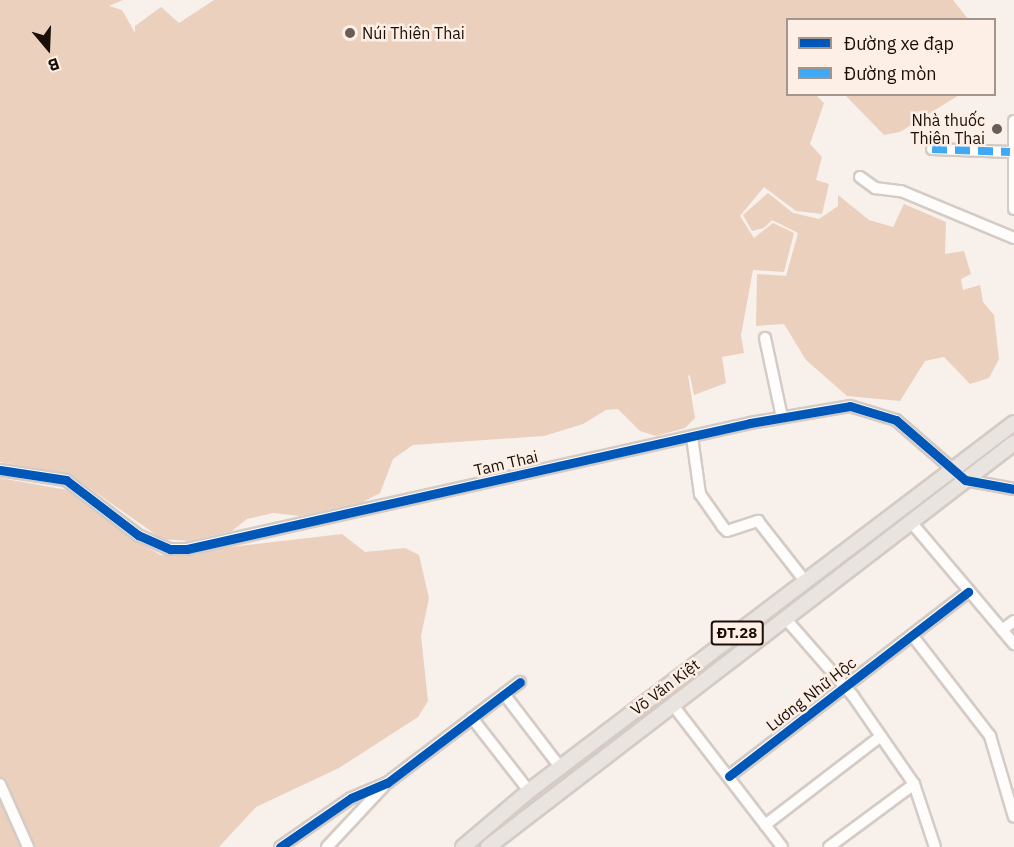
<!DOCTYPE html>
<meta charset="utf-8">
<style>
body{margin:0}
#map{position:relative;width:1014px;height:847px;overflow:hidden;background:#f8f0eb;font-family:"IBM Plex Sans",sans-serif}
div>[style]{position:absolute}
.green>*{inset:0;background:#ebd0bd}
.roads{filter:drop-shadow(2px 0 #d5cbc5) drop-shadow(-2px 0 #d5cbc5) drop-shadow(0 2px #d5cbc5) drop-shadow(0 -2px #d5cbc5)}
.minor>*{height:10px;margin:-5px;padding:0 5px;transform-origin:5px;border-radius:5px;background:#fefdfc}
.major>*{height:14px;margin:-7px;padding:0 7px;transform-origin:7px;border-radius:7px;background:#eae4e0}
.quiet>*{height:8px;margin-top:-4px;transform-origin:0;background:repeating-linear-gradient(90deg,#3fa9f5 0 15px,transparent 0 23px)}
.cycleway>*{height:9px;margin:-4.5px;padding:0 4.5px;transform-origin:4.5px;border-radius:4.5px;background:#0057b8}
.dots>*{width:16px;height:16px;translate:-50% -50%;box-sizing:border-box;border:3px solid #fdefe6;border-radius:50%}
span{translate:-50% -50%;white-space:nowrap;text-align:center;line-height:1.15;-webkit-text-stroke:5px #fdefe6;paint-order:stroke}
.shield-label span{padding:2px 4px;background:#fdefe6;border:2px solid;border-radius:4px;-webkit-text-stroke-width:0}
.shield-label{font-size:15px;color:#1a0f07;font-weight:700}
.poi-label{font-size:16px;color:#1a0f07}
.left{translate:0 -50%;text-align:left}
.right{translate:-100% -50%;text-align:right}
.street-label{font-size:16px;color:#1a0f07}
.legend{position:absolute;left:786px;top:18px;width:210px;height:78px;box-sizing:border-box;background:#fdefe6;border:2px solid #a2958d;margin:0;padding:8px 10px;list-style:none;font-size:18px;color:#1a0f07}
.legend li{display:flex;align-items:center;gap:12px;height:30px}
.legend b{width:30px;border:2px solid #a2958d}
.north{position:absolute;left:18px;top:18px;width:60px;height:60px;-webkit-text-stroke:4px #fdefe6;paint-order:stroke;rotate:161deg;font-size:16px;font-weight:700;line-height:24px;text-align:center;color:#1a0f07}
.north::after{content:'';display:block;margin:auto;width:21px;height:27px;background:#1a0f07;clip-path:polygon(50% 0,100% 100%,50% 72%,0 100%)}
</style>
<div id="map">
<div class="green">
<div style="clip-path:polygon(0 0,123px 0,109px 6px,122px 10px,135px 33px,135px 26px,161px 7px,179px 23px,214px 0,953px 0,968px 19px,788px 20px,788px 94px,821px 95px,817px 96px,824px 103px,810px 144px,822px 157px,816px 180px,829px 184px,822px 214px,796px 211px,764px 187px,740px 216px,754px 238px,773px 223px,794px 233px,784px 272px,753px 270px,741px 335px,744px 353px,722px 357px,726px 383px,694px 395px,690px 376px,688px 375px,695px 418px,685px 428px,656px 436px,640px 431px,618px 409px,606px 410px,583px 424px,544px 436px,413px 445px,393px 459px,380px 493px,363px 502px,300px 516px,273px 513px,247px 519px,232px 531px,188px 541px,162px 539px,71px 475px,0 462px)"></div>
<div style="clip-path:polygon(845px 95px,959px 95px,900px 132px,884px 135px)"></div>
<div style="clip-path:polygon(768px 193px,793px 213px,819px 219px,838px 206px,838px 195px,869px 220px,893px 227px,904px 204px,946px 222px,945px 254px,964px 251px,971px 274px,961px 279px,963px 290px,980px 285px,983px 302px,994px 315px,999px 359px,989px 378px,970px 384px,944px 357px,925px 361px,900px 401px,847px 396px,806px 360px,784px 324px,756px 326px,757px 274px,786px 276px,798px 233px,772px 220px,764px 228px,752px 231px,743px 215px)"></div>
<div style="clip-path:polygon(0 478px,67px 490px,130px 538px,161px 555px,342px 534px,365px 552px,405px 548px,419px 555px,429px 598px,421px 636px,428px 701px,418px 717px,339px 768px,256px 807px,219px 847px,0 847px)"></div>
</div>
<div class="roads">
<div class="minor">
<div style="left:1014px;top:121px;width:88px;rotate:90deg"></div>
<div style="left:932px;top:149px;width:78px;rotate:2.2deg"></div>
<div style="left:860px;top:177px;width:19px;rotate:36deg"></div>
<div style="left:875px;top:188px;width:26px;rotate:7deg"></div>
<div style="left:901px;top:191px;width:122px;rotate:22.6deg"></div>
<div style="left:765px;top:338px;width:81px;rotate:77.9deg"></div>
<div style="left:692px;top:437px;width:58px;rotate:82deg"></div>
<div style="left:700px;top:494px;width:39px;rotate:55deg"></div>
<div style="left:722px;top:526px;width:7px;rotate:45deg"></div>
<div style="left:727px;top:531px;width:33px;rotate:-18deg"></div>
<div style="left:758px;top:521px;width:76px;rotate:51.9deg"></div>
<div style="left:0;top:470px;width:67px;rotate:8.6deg"></div>
<div style="left:66px;top:480px;width:91px;rotate:37.4deg"></div>
<div style="left:138px;top:535px;width:35px;rotate:24deg"></div>
<div style="left:170px;top:549px;width:17px"></div>
<div style="left:187px;top:549px;width:577px;rotate:-12.61deg"></div>
<div style="left:750px;top:423px;width:101px;rotate:-9.6deg"></div>
<div style="left:850px;top:406px;width:48px;rotate:16.9deg"></div>
<div style="left:896px;top:420px;width:91px;rotate:41deg"></div>
<div style="left:965px;top:480px;width:50px;rotate:10.4deg"></div>
<div style="left:911px;top:522px;width:160px;rotate:49.8deg"></div>
<div style="left:785px;top:618px;width:103px;rotate:48.9deg"></div>
<div style="left:853px;top:696px;width:107px;rotate:55.3deg"></div>
<div style="left:914px;top:784px;width:66px;rotate:71.6deg"></div>
<div style="left:1002px;top:630px;width:15px;rotate:-37deg"></div>
<div style="left:912px;top:635px;width:128px;rotate:52.3deg"></div>
<div style="left:990px;top:736px;width:84px;rotate:73.5deg"></div>
<div style="left:504px;top:694px;width:92px;rotate:52.5deg"></div>
<div style="left:672px;top:704px;width:180px;rotate:52.4deg"></div>
<div style="left:472px;top:718px;width:93px;rotate:52deg"></div>
<div style="left:729px;top:776px;width:302px;rotate:-37.6deg"></div>
<div style="left:0;top:784px;width:69px;rotate:66deg"></div>
<div style="left:765px;top:825px;width:146px;rotate:-37.5deg"></div>
<div style="left:280px;top:847px;width:86px;rotate:-34.6deg"></div>
<div style="left:351px;top:798px;width:39px;rotate:-23deg"></div>
<div style="left:387px;top:783px;width:167px;rotate:-37.2deg"></div>
<div style="left:327px;top:847px;width:83px;rotate:-46.9deg"></div>
<div style="left:829px;top:847px;width:106px;rotate:-36.5deg"></div>
</div>
<div class="major">
<div style="left:463px;top:847px;width:87px;rotate:-40.3deg"></div>
<div style="left:529px;top:791px;width:609px;rotate:-37.19deg"></div>
<div style="left:488px;top:847px;width:663px;rotate:-37.53deg"></div>
</div>
</div>
<div class="quiet">
<div style="left:932px;top:149px;width:78px;rotate:2.2deg"></div>
</div>
<div class="cycleway">
<div style="left:0;top:470px;width:67px;rotate:8.6deg"></div>
<div style="left:66px;top:480px;width:91px;rotate:37.4deg"></div>
<div style="left:138px;top:535px;width:35px;rotate:24deg"></div>
<div style="left:170px;top:549px;width:17px"></div>
<div style="left:187px;top:549px;width:577px;rotate:-12.61deg"></div>
<div style="left:750px;top:423px;width:101px;rotate:-9.6deg"></div>
<div style="left:850px;top:406px;width:48px;rotate:16.9deg"></div>
<div style="left:896px;top:420px;width:91px;rotate:41deg"></div>
<div style="left:965px;top:480px;width:50px;rotate:10.4deg"></div>
<div style="left:729px;top:776px;width:302px;rotate:-37.6deg"></div>
<div style="left:280px;top:847px;width:86px;rotate:-34.6deg"></div>
<div style="left:351px;top:798px;width:39px;rotate:-23deg"></div>
<div style="left:387px;top:783px;width:167px;rotate:-37.2deg"></div>
</div>
<div class="dots">
<div style="left:350px;top:33px;background:#685e57"></div>
<div style="left:997px;top:129px;background:#685e57"></div>
</div>
<div class="shield-label">
<span style="left:737px;top:633px">ĐT.28</span>
</div>
<div class="poi-label">
<span class="left" style="left:362px;top:33px">Núi Thiên Thai</span>
<span class="right" style="left:985px;top:129px">Nhà thuốc<br>Thiên Thai</span>
</div>
<div class="street-label">
<span style="left:506px;top:463px;rotate:-13deg">Tam Thai</span>
<span style="left:665px;top:687px;rotate:-37deg">Võ Văn Kiệt</span>
<span style="left:811px;top:694px;rotate:-38deg">Lương Nhữ Hộc</span>
</div>
<ul class="legend">
<li><b style="height:8px;background:#0057b8"></b>Đường xe đạp</li>
<li><b style="height:8px;background:#3fa9f5"></b>Đường mòn</li>
</ul>
<div class="north">B</div>
</div>
